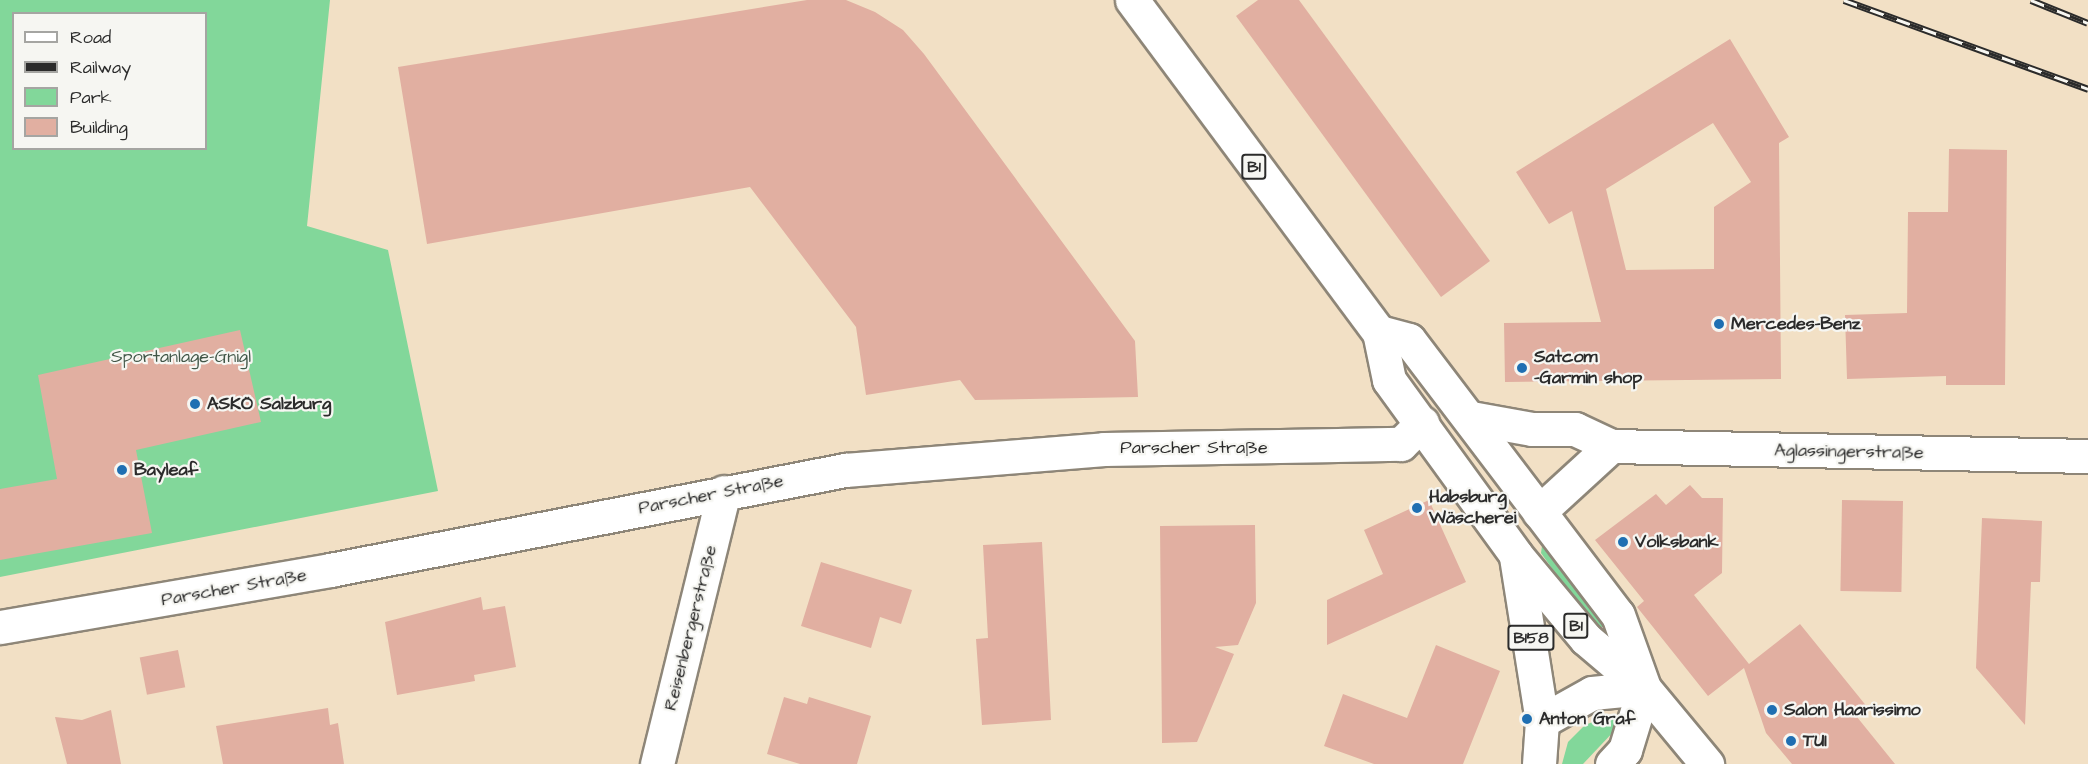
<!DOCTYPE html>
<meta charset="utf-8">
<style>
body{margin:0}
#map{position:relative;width:2088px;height:764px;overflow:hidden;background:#f2e0c5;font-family:"Architects Daughter",sans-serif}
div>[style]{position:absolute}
.green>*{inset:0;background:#82d79a}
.building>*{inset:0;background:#e1afa1;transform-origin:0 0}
.roads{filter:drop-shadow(2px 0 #8e8678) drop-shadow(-2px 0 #8e8678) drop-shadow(0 2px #8e8678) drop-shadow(0 -2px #8e8678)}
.street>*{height:33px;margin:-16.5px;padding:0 16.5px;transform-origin:16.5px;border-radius:16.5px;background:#fff}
.primary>*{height:33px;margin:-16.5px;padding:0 16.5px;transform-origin:16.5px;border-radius:16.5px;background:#fff}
.rail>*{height:7px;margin-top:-3.5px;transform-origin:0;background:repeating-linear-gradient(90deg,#f6f6f2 0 14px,#2b2b2b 0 28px);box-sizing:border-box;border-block:2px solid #2b2b2b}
.dots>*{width:16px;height:16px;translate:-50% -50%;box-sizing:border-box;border:3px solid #f6f6f2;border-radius:50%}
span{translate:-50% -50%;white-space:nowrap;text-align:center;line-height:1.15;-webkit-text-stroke:4.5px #f6f6f2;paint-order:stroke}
.shield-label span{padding:2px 4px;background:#f6f6f2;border:2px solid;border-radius:4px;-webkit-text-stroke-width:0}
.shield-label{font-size:16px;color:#2b2b2b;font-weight:700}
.poi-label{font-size:18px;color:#2b2b2b;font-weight:700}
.left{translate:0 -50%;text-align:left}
.park-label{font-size:18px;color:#415647}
.street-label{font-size:18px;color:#2b2b2b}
.legend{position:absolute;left:12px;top:12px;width:195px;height:138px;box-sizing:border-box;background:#f6f6f2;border:2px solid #a5a5a2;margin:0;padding:8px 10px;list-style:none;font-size:18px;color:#2b2b2b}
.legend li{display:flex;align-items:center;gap:12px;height:30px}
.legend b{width:30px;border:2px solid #a5a5a2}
</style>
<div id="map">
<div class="green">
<div style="clip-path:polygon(evenodd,0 0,330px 0,307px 226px,388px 250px,438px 491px,0 577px,0 0,14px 14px,206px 14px,206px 148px,14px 148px,14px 14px)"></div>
<div style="clip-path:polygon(1542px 546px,1603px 625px,1601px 630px,1595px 629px,1541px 553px)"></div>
<div style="clip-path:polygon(1608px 716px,1616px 719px,1617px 728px,1583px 764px,1562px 764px,1568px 742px,1585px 725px)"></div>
</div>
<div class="building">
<div style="clip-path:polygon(807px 0,846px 0,875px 12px,903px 30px,924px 54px,1135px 341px,1138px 397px,975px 400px,960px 380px,866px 395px,856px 327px,750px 187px,427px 244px,398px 67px)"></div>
<div style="clip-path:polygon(1258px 0,1299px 0,1490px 261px,1441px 297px,1236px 16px)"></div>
<div style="clip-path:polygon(evenodd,1730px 39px,1789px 137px,1779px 143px,1781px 379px,1505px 382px,1504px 323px,1601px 322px,1572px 211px,1549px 224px,1516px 172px,1730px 39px,1713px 123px,1751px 182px,1714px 207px,1714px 269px,1626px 270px,1606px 189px,1713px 123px)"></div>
<div style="clip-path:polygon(1949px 149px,2007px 150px,2005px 385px,1946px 385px,1946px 376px,1847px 379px,1845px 315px,1907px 313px,1908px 212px,1948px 212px)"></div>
<div style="clip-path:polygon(240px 330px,261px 422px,136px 450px,152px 533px,0 560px,0 489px,57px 479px,38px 375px)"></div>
<div style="clip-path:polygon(1690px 485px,1702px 498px,1723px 498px,1722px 573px,1694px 595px,1749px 664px,1800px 624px,1868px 708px,1857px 717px,1895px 764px,1792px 764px,1766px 733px,1744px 668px,1708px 696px,1637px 607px,1644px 601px,1595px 540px,1656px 494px,1666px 505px)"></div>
<div style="clip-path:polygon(1429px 500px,1466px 582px,1327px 645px,1327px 600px,1383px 574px,1364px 530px)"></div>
<div style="left:1842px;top:500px;width:61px;height:91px;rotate:1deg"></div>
<div style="clip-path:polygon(1982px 518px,2042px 521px,2040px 582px,2031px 582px,2025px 725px,1976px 668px)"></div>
<div style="clip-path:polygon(1255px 525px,1256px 603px,1238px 645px,1215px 647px,1234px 654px,1197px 742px,1162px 743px,1160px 526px)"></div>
<div style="clip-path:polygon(1042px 542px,1051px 720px,982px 725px,976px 639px,988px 638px,983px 545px)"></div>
<div style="clip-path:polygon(821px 562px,912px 590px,901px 624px,880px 617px,871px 648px,801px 626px)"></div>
<div style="clip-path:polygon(481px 597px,483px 610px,505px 606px,516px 667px,474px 675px,475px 681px,397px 695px,385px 622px)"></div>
<div style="clip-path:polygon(1436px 645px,1500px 671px,1463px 764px,1374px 764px,1324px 746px,1343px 694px,1407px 718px)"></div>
<div style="left:178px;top:650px;width:38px;height:39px;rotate:79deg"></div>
<div style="clip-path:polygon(784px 697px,807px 704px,809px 697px,871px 716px,857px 764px,800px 764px,767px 754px)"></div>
<div style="clip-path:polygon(328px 708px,330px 725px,338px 723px,344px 764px,223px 764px,216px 726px)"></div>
<div style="clip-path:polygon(111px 710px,121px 764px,67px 764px,55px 717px,82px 720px)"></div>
</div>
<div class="roads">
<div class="street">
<div style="left:1471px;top:418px;width:62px;rotate:10.2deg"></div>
<div style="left:1532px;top:429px;width:43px"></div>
<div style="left:1575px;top:429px;width:40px;rotate:25deg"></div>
<div style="left:1611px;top:446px;width:477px;rotate:1.2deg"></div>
<div style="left:1539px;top:512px;width:98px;rotate:-42.5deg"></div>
<div style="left:0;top:627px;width:335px;rotate:-9.8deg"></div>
<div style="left:330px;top:570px;width:525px;rotate:-10.99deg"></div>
<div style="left:845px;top:470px;width:260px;rotate:-4.6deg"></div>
<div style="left:1104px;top:449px;width:297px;rotate:-1deg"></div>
<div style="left:1401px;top:444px;width:30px;rotate:-45deg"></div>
<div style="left:657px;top:764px;width:280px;rotate:-76.2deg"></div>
</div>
<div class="primary">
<div style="left:1132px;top:0;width:414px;rotate:53.4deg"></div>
<div style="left:1379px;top:332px;width:49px;rotate:78.2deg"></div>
<div style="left:1389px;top:380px;width:216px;rotate:54deg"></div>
<div style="left:1516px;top:555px;width:109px;rotate:50.2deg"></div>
<div style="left:1586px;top:639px;width:76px;rotate:40.2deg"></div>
<div style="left:1644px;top:688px;width:99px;rotate:50.3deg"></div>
<div style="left:1379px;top:332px;width:31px;rotate:15deg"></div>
<div style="left:1409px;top:340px;width:345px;rotate:52.8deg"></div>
<div style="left:1618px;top:615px;width:74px;rotate:70.3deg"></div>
<div style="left:1516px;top:557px;width:166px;rotate:81deg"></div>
<div style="left:1542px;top:721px;width:43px;rotate:94deg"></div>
<div style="left:1542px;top:721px;width:57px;rotate:-29.2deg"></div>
<div style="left:1592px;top:693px;width:52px;rotate:-5.5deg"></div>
<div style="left:1612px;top:764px;width:19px;rotate:-47deg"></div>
<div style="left:1625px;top:750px;width:65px;rotate:-73deg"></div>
</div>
</div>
<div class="rail">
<div style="left:1844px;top:0;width:260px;rotate:20deg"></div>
<div style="left:2031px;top:0;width:61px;rotate:22deg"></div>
</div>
<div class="dots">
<div style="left:1719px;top:324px;background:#1f6fb2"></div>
<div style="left:1522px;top:368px;background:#1f6fb2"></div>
<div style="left:195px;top:404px;background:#1f6fb2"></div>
<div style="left:122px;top:470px;background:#1f6fb2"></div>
<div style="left:1417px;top:508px;background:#1f6fb2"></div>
<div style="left:1623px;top:542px;background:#1f6fb2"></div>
<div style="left:1772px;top:710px;background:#1f6fb2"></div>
<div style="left:1527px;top:719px;background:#1f6fb2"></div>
<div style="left:1791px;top:741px;background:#1f6fb2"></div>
</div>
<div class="shield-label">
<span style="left:1254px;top:167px">B1</span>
<span style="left:1576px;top:626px">B1</span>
<span style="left:1531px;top:638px">B158</span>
</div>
<div class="poi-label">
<span class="left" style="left:1731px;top:324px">Mercedes-Benz</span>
<span class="left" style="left:1534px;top:368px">Satcom<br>-Garmin shop</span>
<span class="left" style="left:207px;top:404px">ASKÖ Salzburg</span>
<span class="left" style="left:134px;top:470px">Bayleaf</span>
<span class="left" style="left:1429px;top:508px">Habsburg<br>Wäscherei</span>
<span class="left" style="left:1635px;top:542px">Volksbank</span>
<span class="left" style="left:1784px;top:710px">Salon Haarissimo</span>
<span class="left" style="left:1539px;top:719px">Anton Graf</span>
<span class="left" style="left:1803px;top:741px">TUI</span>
</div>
<div class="park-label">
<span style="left:181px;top:357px">Sportanlage-Gnigl</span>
</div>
<div class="street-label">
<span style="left:1194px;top:448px">Parscher Straße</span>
<span style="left:1849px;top:452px;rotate:1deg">Aglassingerstraße</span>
<span style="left:711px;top:495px;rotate:-11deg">Parscher Straße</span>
<span style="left:234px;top:588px;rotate:-10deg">Parscher Straße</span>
<span style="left:691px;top:628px;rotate:-76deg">Reisenbergerstraße</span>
</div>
<ul class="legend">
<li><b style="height:8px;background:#fff"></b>Road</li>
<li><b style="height:8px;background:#2b2b2b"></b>Railway</li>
<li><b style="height:16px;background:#82d79a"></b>Park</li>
<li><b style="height:16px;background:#e1afa1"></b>Building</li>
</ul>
</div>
